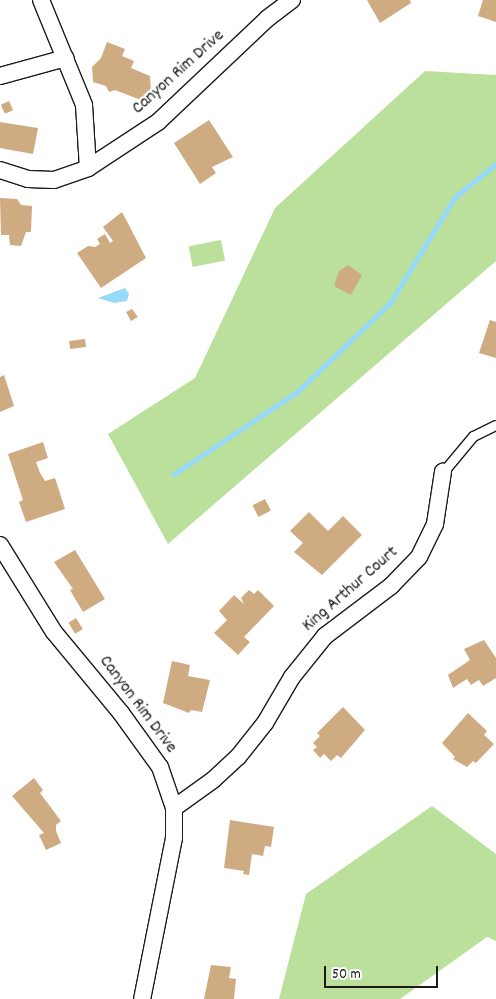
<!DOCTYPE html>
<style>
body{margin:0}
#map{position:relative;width:496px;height:999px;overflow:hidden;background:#fff;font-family:Dekko,sans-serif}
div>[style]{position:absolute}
.green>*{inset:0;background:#bae09b;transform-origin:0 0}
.water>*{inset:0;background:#96d9f8}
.stream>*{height:4.5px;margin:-2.25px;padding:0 2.25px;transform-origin:2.25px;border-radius:2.25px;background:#96d9f8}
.building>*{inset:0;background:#cfab82;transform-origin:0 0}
.roads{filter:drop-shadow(1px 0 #1c1c1c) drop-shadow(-1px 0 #1c1c1c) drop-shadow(0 1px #1c1c1c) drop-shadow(0 -1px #1c1c1c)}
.lane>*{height:9px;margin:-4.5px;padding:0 4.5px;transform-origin:4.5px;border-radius:4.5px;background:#fff}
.street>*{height:16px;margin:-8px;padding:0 8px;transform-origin:8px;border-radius:8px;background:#fff}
span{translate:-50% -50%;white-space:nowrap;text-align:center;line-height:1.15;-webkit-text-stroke:4.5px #fff;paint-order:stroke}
.street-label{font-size:18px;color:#1c1c1c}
.scale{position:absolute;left:324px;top:966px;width:114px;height:22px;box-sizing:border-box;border:2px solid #1c1c1c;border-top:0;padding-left:6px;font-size:15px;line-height:18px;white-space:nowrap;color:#1c1c1c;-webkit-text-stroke:4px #fff;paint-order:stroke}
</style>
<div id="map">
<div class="green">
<div style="clip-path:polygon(425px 71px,496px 75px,496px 261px,168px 544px,108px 434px,195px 378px,275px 208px)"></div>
<div style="left:221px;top:240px;width:21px;height:33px;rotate:79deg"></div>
<div style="clip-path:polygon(432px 806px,496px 854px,496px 941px,487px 937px,400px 999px,279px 999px,306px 894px)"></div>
</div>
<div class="water">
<div style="clip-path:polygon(125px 288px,129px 294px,127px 301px,114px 303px,98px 298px)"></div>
</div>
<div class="stream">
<div style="left:174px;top:474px;width:148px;rotate:-33.7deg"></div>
<div style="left:297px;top:392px;width:129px;rotate:-43.7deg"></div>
<div style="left:390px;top:303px;width:124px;rotate:-58.5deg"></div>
<div style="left:455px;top:197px;width:53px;rotate:-38.8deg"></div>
</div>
<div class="building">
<div style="clip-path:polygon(367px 0,410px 0,411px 3px,380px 23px)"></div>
<div style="clip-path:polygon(483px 0,496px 0,496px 22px,478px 16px)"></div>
<div style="clip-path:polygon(107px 42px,125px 49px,122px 56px,134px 61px,131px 68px,150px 76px,151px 90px,141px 100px,115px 90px,109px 92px,106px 86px,93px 82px,92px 67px,101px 58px)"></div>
<div style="left:9px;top:101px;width:10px;height:9px;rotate:66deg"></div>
<div style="clip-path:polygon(209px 120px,233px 157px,212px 167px,216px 173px,200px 184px,174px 143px)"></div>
<div style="clip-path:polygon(0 122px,38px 128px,33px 154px,0 148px)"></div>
<div style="clip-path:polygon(0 198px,17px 199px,21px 205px,32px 206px,31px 232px,26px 232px,21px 246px,10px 245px,9px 235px,1px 235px)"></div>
<div style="clip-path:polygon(122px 212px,146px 258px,101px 288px,77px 253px,88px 246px,95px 247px,100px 244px,97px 239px,105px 234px,110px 243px,113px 241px,103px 227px)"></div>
<div style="clip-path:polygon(348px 265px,362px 275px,351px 295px,334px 286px,339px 271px)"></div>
<div style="clip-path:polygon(132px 309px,138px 317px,131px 321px,126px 312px)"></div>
<div style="clip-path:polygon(490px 320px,496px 322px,496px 358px,479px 353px)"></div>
<div style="left:85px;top:339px;width:8px;height:16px;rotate:83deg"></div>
<div style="clip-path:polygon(4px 375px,14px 406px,0 412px,0 377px)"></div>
<div style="clip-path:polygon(43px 442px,48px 458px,36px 462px,40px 473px,45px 481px,55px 478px,65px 509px,26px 522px,19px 502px,23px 500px,8px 454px)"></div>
<div style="left:265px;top:499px;width:13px;height:14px;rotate:63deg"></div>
<div style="clip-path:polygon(309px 512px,328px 531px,343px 516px,362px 535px,322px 575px,294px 552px,303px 543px,290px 531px)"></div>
<div style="clip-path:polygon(75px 550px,105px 599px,83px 612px,70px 590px,73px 589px,54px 562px)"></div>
<div style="clip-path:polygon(249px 590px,254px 594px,258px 590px,274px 606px,244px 637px,250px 642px,238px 655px,214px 633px,227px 620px,219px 611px,234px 595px,244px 604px,241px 598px)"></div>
<div style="left:76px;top:618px;width:13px;height:9px;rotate:58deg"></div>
<div style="clip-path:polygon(484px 640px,496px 658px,496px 678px,483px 686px,479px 680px,471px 685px,467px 679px,453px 688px,448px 675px,470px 660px,464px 649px)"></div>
<div style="clip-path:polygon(172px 661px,190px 665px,188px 676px,210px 680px,202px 712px,191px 710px,189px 713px,163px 703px)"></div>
<div style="clip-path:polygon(343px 707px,365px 730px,341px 758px,337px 755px,331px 761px,324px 754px,320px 758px,313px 750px,317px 747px,313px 743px,320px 736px,317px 733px)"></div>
<div style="clip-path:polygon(468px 713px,487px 731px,484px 735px,494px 744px,476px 763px,473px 761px,467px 767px,453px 759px,455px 757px,442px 743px)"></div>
<div style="clip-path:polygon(34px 778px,43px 790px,40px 793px,61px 821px,56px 825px,56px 831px,61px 843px,46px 850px,39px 835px,44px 833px,12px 796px)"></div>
<div style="clip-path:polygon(230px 820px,274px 827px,271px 847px,265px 846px,263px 856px,252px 854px,249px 875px,243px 874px,244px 871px,224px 868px)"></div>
<div style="clip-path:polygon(211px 965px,231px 967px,229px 978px,236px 979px,234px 999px,204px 999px)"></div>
</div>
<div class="roads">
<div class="lane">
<div style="left:443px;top:472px;width:47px;rotate:-50.2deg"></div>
<div style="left:473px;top:436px;width:25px;rotate:-26deg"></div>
</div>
<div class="street">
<div style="left:41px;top:0;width:113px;rotate:67.7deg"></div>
<div style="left:84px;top:105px;width:63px;rotate:86.4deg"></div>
<div style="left:0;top:76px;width:68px;rotate:-15.3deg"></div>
<div style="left:0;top:170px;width:29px;rotate:18deg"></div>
<div style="left:28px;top:179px;width:26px;rotate:2deg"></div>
<div style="left:54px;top:180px;width:36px;rotate:-19deg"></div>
<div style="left:88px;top:168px;width:84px;rotate:-33.3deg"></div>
<div style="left:158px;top:122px;width:151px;rotate:-43.4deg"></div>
<div style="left:268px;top:18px;width:30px;rotate:-37deg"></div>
<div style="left:0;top:545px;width:102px;rotate:58.2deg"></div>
<div style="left:54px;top:632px;width:105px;rotate:50.4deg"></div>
<div style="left:121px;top:713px;width:67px;rotate:54.2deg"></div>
<div style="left:160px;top:767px;width:43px;rotate:71.1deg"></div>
<div style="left:174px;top:808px;width:30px;rotate:90deg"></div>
<div style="left:174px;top:838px;width:164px;rotate:101.2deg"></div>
<div style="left:174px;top:808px;width:48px;rotate:-35.7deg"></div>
<div style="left:213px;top:780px;width:34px;rotate:-43deg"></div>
<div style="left:238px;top:757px;width:43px;rotate:-51.5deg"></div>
<div style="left:265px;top:723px;width:53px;rotate:-59.6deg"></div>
<div style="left:292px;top:677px;width:53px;rotate:-51.2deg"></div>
<div style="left:325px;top:636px;width:83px;rotate:-37.1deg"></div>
<div style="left:391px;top:586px;width:40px;rotate:-46deg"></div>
<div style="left:419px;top:557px;width:37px;rotate:-64deg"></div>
<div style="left:435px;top:524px;width:53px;rotate:-81.3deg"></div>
</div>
</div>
<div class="street-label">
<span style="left:179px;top:73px;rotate:-42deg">Canyon Rim Drive</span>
<span style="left:351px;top:590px;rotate:-41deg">King Arthur Court</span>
<span style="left:137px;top:705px;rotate:53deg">Canyon Rim Drive</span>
</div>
<div class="scale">50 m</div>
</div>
